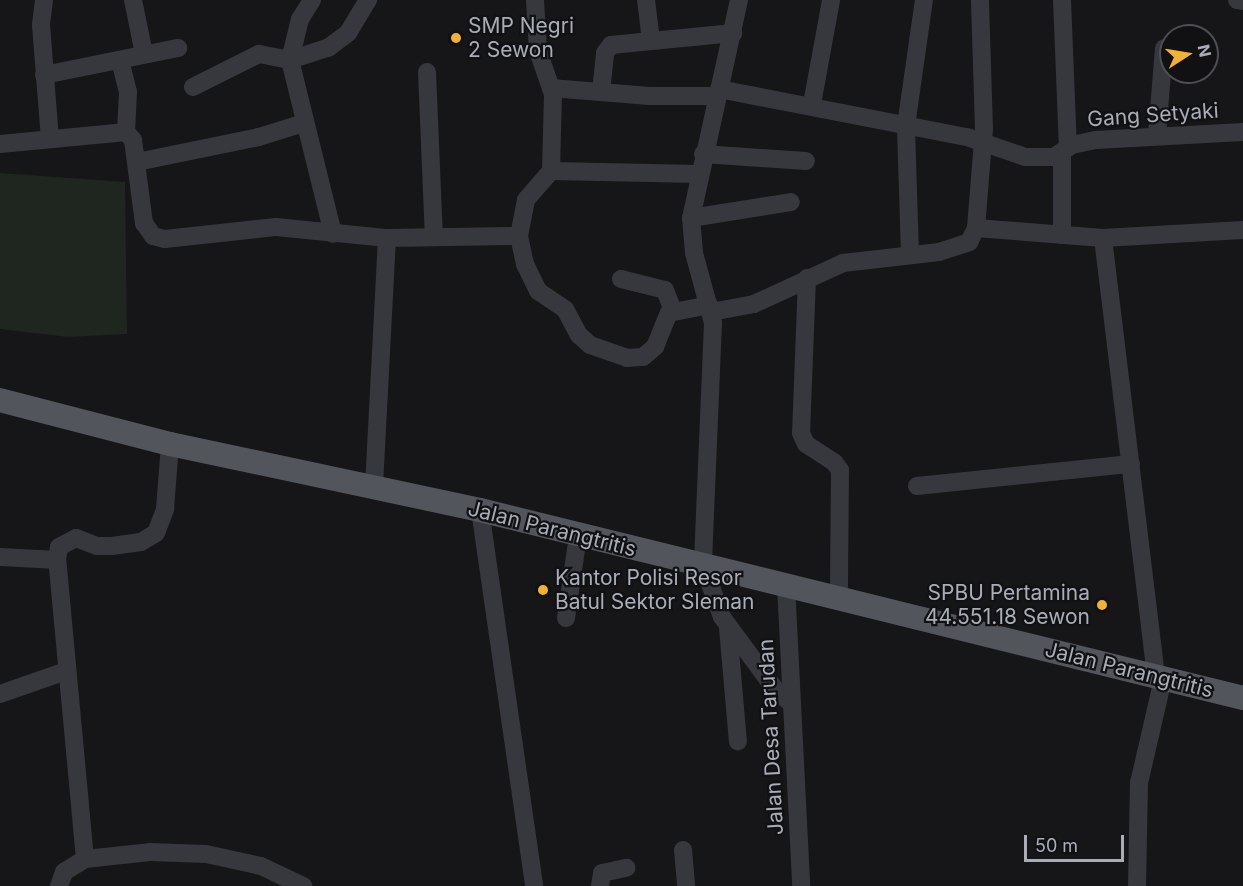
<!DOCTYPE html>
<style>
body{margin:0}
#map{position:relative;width:1243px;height:886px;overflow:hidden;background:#161618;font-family:Inter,sans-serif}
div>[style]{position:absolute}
.green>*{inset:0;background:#1e261f}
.minor>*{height:18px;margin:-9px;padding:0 9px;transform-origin:9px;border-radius:9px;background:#37383d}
.major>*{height:24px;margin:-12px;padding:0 12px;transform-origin:12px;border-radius:12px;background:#53555c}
.dots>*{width:16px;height:16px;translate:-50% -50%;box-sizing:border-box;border:3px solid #111113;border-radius:50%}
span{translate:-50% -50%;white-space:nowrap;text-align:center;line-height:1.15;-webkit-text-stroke:4.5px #111113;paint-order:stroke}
.poi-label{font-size:21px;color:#a8adb8}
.left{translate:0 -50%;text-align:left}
.right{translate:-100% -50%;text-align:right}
.street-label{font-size:21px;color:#a8adb8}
.north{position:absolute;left:1159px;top:24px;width:60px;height:60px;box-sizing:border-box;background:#111113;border:2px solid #4d4f55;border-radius:50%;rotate:78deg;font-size:16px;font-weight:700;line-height:24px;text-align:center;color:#a8adb8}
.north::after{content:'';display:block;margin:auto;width:21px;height:27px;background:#f2b134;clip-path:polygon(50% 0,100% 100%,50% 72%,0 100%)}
.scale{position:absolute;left:1024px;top:835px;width:100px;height:27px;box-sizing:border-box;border:3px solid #a8adb8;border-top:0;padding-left:8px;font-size:18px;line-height:21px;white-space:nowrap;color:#a8adb8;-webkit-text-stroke:4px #111113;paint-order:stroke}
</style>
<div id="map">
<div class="green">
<div style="clip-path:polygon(0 173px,125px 182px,127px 334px,68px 337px,0 329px)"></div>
</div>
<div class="minor">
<div style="left:44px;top:0;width:25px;rotate:97deg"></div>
<div style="left:41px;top:25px;width:114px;rotate:85.5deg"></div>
<div style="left:133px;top:0;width:55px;rotate:78.5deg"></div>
<div style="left:312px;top:0;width:22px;rotate:122deg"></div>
<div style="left:300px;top:19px;width:42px;rotate:103.7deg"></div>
<div style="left:290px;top:60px;width:179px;rotate:76.1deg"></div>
<div style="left:535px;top:0;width:51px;rotate:86.6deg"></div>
<div style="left:538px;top:51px;width:46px;rotate:70.8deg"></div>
<div style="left:553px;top:94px;width:77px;rotate:91.5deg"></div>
<div style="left:551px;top:171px;width:38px;rotate:131deg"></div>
<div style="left:526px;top:200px;width:37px;rotate:101deg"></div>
<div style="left:519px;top:236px;width:29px;rotate:78deg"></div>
<div style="left:525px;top:264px;width:30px;rotate:64deg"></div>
<div style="left:538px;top:291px;width:32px;rotate:34deg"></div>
<div style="left:565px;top:309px;width:30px;rotate:62deg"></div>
<div style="left:579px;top:335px;width:15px;rotate:42deg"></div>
<div style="left:590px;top:345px;width:39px;rotate:19deg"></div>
<div style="left:627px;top:358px;width:16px;rotate:-4deg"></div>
<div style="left:643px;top:357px;width:16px;rotate:-40deg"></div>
<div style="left:655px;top:347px;width:37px;rotate:-68deg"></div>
<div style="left:669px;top:313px;width:41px;rotate:-11.3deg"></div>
<div style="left:646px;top:0;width:41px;rotate:83deg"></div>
<div style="left:739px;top:0;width:223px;rotate:102.4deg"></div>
<div style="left:691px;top:218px;width:35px;rotate:85deg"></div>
<div style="left:694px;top:253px;width:73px;rotate:74.8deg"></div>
<div style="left:713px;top:323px;width:242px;rotate:92.4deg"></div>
<div style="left:703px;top:565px;width:55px;rotate:69.9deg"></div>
<div style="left:722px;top:617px;width:93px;rotate:53.7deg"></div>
<div style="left:777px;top:692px;width:18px;rotate:38deg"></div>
<div style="left:1062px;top:0;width:148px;rotate:87.7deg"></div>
<div style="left:1237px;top:0;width:6px;rotate:9deg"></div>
<div style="left:120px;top:60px;width:33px;rotate:76deg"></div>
<div style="left:128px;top:92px;width:40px;rotate:92.9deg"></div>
<div style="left:126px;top:132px;width:11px;rotate:49deg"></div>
<div style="left:133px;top:140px;width:84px;rotate:82.5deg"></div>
<div style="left:144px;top:223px;width:16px;rotate:55deg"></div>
<div style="left:153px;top:236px;width:12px;rotate:14deg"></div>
<div style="left:165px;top:239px;width:112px;rotate:-6.2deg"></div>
<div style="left:276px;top:227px;width:112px;rotate:5.7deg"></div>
<div style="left:387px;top:238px;width:132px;rotate:-0.9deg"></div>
<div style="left:427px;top:72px;width:164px;rotate:87.6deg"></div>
<div style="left:44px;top:75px;width:137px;rotate:-11.4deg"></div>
<div style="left:193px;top:87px;width:74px;rotate:-26.6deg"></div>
<div style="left:259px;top:54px;width:32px;rotate:11deg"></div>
<div style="left:290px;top:60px;width:40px;rotate:-18deg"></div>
<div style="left:328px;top:48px;width:25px;rotate:-37deg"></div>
<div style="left:348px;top:33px;width:39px;rotate:-59deg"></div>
<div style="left:551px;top:88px;width:99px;rotate:4.6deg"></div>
<div style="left:650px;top:96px;width:67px"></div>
<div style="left:719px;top:89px;width:253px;rotate:11deg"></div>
<div style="left:967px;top:137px;width:61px;rotate:19deg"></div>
<div style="left:1025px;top:157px;width:29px"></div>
<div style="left:1054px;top:157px;width:22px;rotate:-34deg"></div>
<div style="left:1072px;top:145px;width:25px;rotate:-12deg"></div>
<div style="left:1096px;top:140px;width:147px;rotate:-3.1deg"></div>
<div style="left:601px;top:92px;width:39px;rotate:-84deg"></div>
<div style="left:605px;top:53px;width:10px;rotate:-53deg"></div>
<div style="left:611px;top:45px;width:123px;rotate:-5.6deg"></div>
<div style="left:812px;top:104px;width:106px;rotate:-79.6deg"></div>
<div style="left:1157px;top:135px;width:87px;rotate:-85.4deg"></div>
<div style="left:0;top:144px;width:127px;rotate:-5.4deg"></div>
<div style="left:703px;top:154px;width:103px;rotate:3.9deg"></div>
<div style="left:1062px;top:154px;width:81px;rotate:90deg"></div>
<div style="left:137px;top:162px;width:125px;rotate:-11.6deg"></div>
<div style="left:259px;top:137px;width:47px;rotate:-17.3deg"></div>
<div style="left:551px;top:171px;width:148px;rotate:1.2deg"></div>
<div style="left:691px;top:218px;width:101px;rotate:-9.1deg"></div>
<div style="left:976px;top:228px;width:127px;rotate:4.5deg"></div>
<div style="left:1103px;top:238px;width:140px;rotate:-3.3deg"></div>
<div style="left:1103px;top:238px;width:443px;rotate:83.1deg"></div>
<div style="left:910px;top:255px;width:129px;rotate:-91.8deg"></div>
<div style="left:906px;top:126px;width:127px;rotate:-81.9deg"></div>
<div style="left:807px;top:278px;width:155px;rotate:92.2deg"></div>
<div style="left:801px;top:433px;width:12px;rotate:66deg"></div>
<div style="left:806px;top:444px;width:33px;rotate:33deg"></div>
<div style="left:834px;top:462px;width:10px;rotate:53deg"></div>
<div style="left:840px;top:470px;width:127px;rotate:90.5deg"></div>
<div style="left:621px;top:279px;width:45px;rotate:14deg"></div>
<div style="left:665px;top:290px;width:22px;rotate:69deg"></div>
<div style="left:711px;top:312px;width:44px;rotate:-10.5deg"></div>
<div style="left:754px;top:304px;width:98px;rotate:-24.7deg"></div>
<div style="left:843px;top:263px;width:97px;rotate:-6.5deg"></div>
<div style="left:939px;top:252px;width:32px;rotate:-18deg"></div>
<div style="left:969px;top:242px;width:16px;rotate:-63deg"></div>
<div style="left:976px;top:228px;width:99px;rotate:-85.4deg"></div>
<div style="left:984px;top:129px;width:129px;rotate:-91.8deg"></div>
<div style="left:374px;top:486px;width:248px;rotate:-87deg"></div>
<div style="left:917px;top:486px;width:215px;rotate:-5.9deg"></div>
<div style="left:480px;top:510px;width:380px;rotate:81.8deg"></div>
<div style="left:0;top:557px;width:57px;rotate:3deg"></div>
<div style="left:786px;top:585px;width:301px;rotate:87.1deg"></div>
<div style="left:566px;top:618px;width:83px;rotate:-81.7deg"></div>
<div style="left:728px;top:628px;width:114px;rotate:85deg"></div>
<div style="left:0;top:694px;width:70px;rotate:-19.2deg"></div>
<div style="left:683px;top:850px;width:36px;rotate:85deg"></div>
<div style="left:85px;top:859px;width:300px;rotate:-95.3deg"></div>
<div style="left:57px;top:560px;width:13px;rotate:-81deg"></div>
<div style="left:59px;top:547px;width:19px;rotate:-28deg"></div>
<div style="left:76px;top:538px;width:22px;rotate:21deg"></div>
<div style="left:97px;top:546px;width:15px"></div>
<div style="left:112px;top:546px;width:29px;rotate:-8deg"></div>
<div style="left:141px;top:542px;width:17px;rotate:-31deg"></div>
<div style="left:156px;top:533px;width:26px;rotate:-69deg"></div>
<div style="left:165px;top:509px;width:65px;rotate:-85.6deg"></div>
<div style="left:59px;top:886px;width:15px;rotate:-70deg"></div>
<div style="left:64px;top:872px;width:25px;rotate:-32deg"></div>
<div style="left:85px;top:859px;width:65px;rotate:-6.1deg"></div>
<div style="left:150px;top:852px;width:56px;rotate:2deg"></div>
<div style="left:206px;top:854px;width:56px;rotate:12.3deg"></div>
<div style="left:261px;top:866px;width:47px;rotate:25.5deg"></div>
<div style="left:600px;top:886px;width:13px;rotate:-81deg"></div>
<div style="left:602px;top:873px;width:25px;rotate:-12deg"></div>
<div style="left:1137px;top:886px;width:103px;rotate:-88.9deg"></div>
<div style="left:1139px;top:783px;width:107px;rotate:-77deg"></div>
</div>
<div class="major">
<div style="left:0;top:400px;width:176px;rotate:14.5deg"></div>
<div style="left:170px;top:444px;width:317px;rotate:12deg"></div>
<div style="left:480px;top:510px;width:786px;rotate:13.84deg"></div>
</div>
<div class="dots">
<div style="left:456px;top:38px;background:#f2b134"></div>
<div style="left:543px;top:590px;background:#f2b134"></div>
<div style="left:1102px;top:605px;background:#f2b134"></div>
</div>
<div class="poi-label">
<span class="left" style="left:468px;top:38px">SMP Negri<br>2 Sewon</span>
<span class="left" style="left:555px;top:590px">Kantor Polisi Resor<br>Batul Sektor Sleman</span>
<span class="right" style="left:1090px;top:605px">SPBU Pertamina<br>44.551.18 Sewon</span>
</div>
<div class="street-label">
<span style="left:1153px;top:115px;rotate:-4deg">Gang Setyaki</span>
<span style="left:552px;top:529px;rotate:14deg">Jalan Parangtritis</span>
<span style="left:1129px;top:670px;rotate:14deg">Jalan Parangtritis</span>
<span style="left:771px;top:737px;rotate:-93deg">Jalan Desa Tarudan</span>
</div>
<div class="north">N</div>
<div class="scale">50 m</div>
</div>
